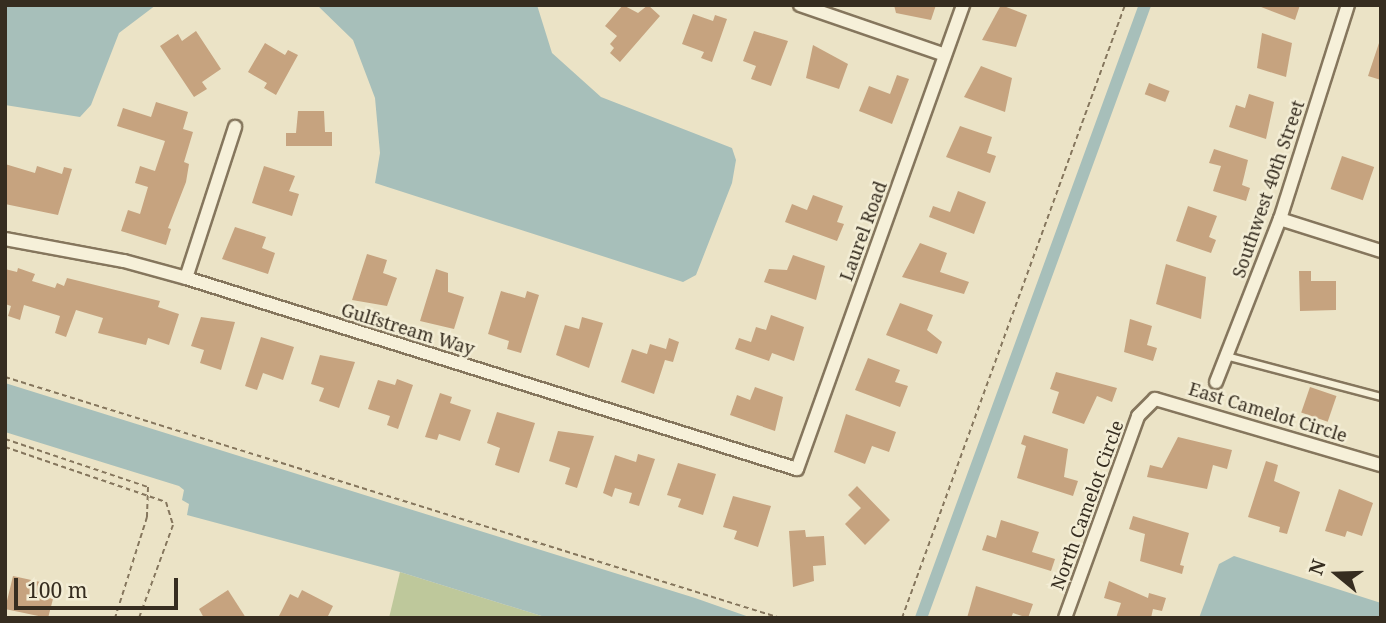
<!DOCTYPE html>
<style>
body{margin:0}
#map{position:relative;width:1386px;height:623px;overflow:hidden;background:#ebe3c6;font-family:"Noto Serif",serif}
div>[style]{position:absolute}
.green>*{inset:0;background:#bec89b}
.water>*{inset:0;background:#a7bfba}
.canal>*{height:12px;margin:-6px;padding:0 6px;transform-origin:6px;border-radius:6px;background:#a7bfba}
.building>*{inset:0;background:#c6a37f;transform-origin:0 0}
.path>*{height:2px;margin-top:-1px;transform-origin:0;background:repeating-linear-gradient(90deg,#85765d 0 5px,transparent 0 8.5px)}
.roads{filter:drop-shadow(2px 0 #85765d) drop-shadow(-2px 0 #85765d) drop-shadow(0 2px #85765d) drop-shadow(0 -2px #85765d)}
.lane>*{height:6px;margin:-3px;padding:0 3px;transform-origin:3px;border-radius:3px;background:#f6f0d9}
.street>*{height:12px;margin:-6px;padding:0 6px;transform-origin:6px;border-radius:6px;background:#f6f0d9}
span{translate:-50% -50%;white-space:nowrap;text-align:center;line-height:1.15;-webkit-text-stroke:5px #f3edd5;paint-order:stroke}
.street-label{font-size:18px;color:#362d20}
.frame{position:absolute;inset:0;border:7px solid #362d20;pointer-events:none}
.north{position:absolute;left:1302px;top:539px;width:70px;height:70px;-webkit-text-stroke:5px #f3edd5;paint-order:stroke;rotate:289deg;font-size:19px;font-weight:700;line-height:28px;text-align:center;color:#362d20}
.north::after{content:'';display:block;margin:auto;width:24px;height:32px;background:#362d20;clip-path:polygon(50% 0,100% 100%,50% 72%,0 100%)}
.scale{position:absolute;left:14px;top:578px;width:164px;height:32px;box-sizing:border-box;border:4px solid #362d20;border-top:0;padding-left:9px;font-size:21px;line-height:24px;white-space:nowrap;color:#362d20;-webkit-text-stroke:5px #f3edd5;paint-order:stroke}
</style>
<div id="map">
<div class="green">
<div style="clip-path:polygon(400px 572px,548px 618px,389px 618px)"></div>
</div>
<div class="water">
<div style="clip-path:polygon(5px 5px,156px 5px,119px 33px,91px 105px,80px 117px,5px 105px)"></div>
<div style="clip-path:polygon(317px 5px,537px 5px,552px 53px,601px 97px,732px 148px,736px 160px,732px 183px,696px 275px,683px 282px,375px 183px,380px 153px,375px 98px,353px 40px)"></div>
<div style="clip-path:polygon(5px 383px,695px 598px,752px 618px,548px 618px,400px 572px,187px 515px,189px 504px,182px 500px,184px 490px,179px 486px,5px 432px)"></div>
<div style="clip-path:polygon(1234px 556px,1381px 603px,1381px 618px,1199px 618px,1219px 564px)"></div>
</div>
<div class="canal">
<div style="left:921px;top:618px;width:653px;rotate:-69.93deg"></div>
</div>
<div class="building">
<div style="clip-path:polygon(623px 5px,638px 13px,648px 5px,660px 16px,620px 62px,610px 53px,614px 48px,610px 44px,617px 36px,605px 26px)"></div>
<div style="clip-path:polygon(894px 5px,936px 5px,931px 20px,896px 13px)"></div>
<div style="clip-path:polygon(1001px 5px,1027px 15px,1016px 47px,982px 40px)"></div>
<div style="clip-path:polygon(1256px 5px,1300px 5px,1295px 20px)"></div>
<div style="clip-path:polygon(693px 14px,713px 21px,715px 15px,727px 19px,712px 62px,701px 58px,704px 52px,682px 44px)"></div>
<div style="clip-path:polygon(196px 31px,221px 69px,202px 82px,207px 89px,194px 97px,160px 46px,178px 34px,182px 41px)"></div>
<div style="clip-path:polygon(754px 31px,788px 41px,771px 86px,751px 79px,756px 66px,743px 61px)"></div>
<div style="clip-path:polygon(1262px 33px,1292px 43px,1286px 77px,1257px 68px)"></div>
<div style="clip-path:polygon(265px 43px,285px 55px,288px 50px,298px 55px,276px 95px,264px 88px,267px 83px,248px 72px)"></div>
<div style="clip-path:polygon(1379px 43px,1381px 43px,1381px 80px,1368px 76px)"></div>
<div style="clip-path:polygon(813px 45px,848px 64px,839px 89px,806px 78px)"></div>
<div style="clip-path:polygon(981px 66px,1012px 78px,1005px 112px,964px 97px)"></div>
<div style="clip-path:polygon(897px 75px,909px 79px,892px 124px,859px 111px,869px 86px,890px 94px)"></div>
<div style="left:1149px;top:83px;width:22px;height:12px;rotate:21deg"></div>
<div style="clip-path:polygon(1249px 94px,1274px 102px,1266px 139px,1229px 127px,1236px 105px,1245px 108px)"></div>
<div style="clip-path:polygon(156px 102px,188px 112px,183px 129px,193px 132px,184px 162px,189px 164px,186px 182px,168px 228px,171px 229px,166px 245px,121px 231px,128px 210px,140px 214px,148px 187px,135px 183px,140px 166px,155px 171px,165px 141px,117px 126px,123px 108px,151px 117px)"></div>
<div style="clip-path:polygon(298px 111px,324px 111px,325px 132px,332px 132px,332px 146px,286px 146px,286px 133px,296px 133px)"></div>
<div style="clip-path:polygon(960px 126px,992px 137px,987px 153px,996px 156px,990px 173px,946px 157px)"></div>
<div style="clip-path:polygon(1214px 149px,1248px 160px,1242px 185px,1250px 188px,1246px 201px,1213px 191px,1221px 166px,1209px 163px)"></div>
<div style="left:1342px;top:156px;width:34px;height:35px;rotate:19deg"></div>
<div style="clip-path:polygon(5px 164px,35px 173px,37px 166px,62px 174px,64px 167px,72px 169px,58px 215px,5px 204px)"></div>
<div style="clip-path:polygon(264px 166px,295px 176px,289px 191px,299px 194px,292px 216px,252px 203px)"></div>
<div style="clip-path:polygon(958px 191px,986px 202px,974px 234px,929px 217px,933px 206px,950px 212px)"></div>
<div style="clip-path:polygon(813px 195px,843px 206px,837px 222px,844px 224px,837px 241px,785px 222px,792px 204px,807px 210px)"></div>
<div style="clip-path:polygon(1188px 206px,1217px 216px,1209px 237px,1216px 240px,1211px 253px,1176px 241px)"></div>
<div style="clip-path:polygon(235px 227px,266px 237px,262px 248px,275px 253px,268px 274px,222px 259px)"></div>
<div style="clip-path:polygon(920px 243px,947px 253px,940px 272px,969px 282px,964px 294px,902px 277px)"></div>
<div style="clip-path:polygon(367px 254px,387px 260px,383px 273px,397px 278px,387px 306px,352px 300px)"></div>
<div style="clip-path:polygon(793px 255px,825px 266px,816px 300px,764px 282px,769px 269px,787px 270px)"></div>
<div style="clip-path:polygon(1166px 264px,1206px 277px,1201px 319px,1156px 304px)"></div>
<div style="clip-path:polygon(18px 268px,35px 274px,32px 281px,55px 288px,57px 283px,64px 286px,67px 278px,160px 301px,158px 307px,179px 314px,169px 345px,148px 338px,146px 345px,98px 333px,103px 318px,76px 310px,66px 337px,55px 333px,60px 316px,24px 305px,20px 320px,8px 316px,11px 306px,5px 304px,5px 269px,17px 272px)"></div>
<div style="clip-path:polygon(436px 269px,448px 273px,448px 292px,464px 297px,454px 329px,420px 321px)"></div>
<div style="clip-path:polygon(1299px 271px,1311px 271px,1311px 281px,1336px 281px,1336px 310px,1300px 311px)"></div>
<div style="clip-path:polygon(501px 291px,525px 298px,527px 291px,539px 295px,521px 353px,507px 349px,509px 341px,488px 334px)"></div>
<div style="clip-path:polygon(900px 303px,933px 315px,927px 330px,942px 342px,937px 354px,886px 335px)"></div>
<div style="clip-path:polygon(771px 315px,804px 327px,794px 361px,772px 353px,769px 361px,735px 349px,739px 338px,751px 342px,756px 327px,766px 330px)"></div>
<div style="clip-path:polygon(201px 317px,235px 322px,221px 370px,200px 363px,204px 350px,191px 346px)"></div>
<div style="clip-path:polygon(582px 317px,603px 323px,589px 368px,556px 355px,565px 325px,579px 329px)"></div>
<div style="clip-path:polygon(1130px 319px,1152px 326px,1147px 345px,1157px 348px,1153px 361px,1124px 352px)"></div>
<div style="clip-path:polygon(261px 337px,294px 347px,283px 380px,263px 373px,257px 390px,245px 386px)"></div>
<div style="clip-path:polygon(669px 338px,679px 342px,673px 362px,665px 360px,654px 394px,621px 382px,632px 349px,647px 354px,650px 344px,666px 349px)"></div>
<div style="clip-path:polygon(320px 355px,355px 362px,339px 408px,319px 401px,324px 388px,311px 384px)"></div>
<div style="clip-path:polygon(868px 358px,900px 370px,895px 382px,908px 386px,900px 407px,855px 390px)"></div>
<div style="clip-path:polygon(1056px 372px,1117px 388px,1112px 402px,1097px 396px,1084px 424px,1052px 413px,1059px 392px,1050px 389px)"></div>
<div style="clip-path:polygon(397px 379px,413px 385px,398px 429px,387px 425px,390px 416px,368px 409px,378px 380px,395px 385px)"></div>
<div style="clip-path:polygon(755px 387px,783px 397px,775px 431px,730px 415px,737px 395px,750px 400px)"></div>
<div style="left:1310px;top:387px;width:28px;height:27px;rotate:19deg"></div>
<div style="clip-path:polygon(440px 393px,452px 397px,450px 403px,471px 410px,460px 441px,439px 434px,437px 440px,425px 437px)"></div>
<div style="clip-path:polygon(497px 412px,535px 423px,519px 473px,495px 465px,500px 448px,487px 443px)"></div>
<div style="clip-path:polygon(846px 414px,896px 432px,889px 452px,872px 446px,865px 464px,834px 452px)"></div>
<div style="clip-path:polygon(558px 431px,594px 436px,577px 488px,565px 484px,570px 468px,549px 461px)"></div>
<div style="clip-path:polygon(1024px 435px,1068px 449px,1064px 477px,1078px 481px,1073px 496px,1017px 478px,1026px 446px,1021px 444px)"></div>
<div style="clip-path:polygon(1178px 437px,1232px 450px,1227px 469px,1213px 465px,1207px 489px,1147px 477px,1150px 465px,1162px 468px)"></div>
<div style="clip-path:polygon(638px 454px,655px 459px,639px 506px,629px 503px,632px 493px,615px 488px,612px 497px,603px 493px,615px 455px,636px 462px)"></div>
<div style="clip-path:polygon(1266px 461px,1278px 465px,1274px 481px,1300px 492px,1287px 534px,1279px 532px,1280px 527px,1248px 517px)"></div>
<div style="clip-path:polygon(678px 463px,716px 474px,703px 515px,678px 507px,681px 499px,667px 495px)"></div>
<div style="clip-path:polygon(857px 486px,890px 520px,865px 545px,845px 524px,861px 508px,848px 495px)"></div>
<div style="clip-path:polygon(1339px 489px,1373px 503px,1362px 536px,1347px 531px,1345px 537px,1325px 531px)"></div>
<div style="clip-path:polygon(733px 496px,771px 506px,758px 547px,734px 539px,737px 531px,723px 527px)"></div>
<div style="clip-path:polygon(1133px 516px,1189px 533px,1180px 565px,1184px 566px,1182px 574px,1140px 561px,1145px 534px,1129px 529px)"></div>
<div style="clip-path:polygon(1001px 520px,1039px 532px,1032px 552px,1055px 559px,1051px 571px,982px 550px,987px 535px,996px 538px)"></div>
<div style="clip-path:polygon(805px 530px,806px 537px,824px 536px,826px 565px,813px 566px,814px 581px,793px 587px,789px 531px)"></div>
<div style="clip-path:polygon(13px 576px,45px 583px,42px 596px,53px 599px,48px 618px,5px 609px)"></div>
<div style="clip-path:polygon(1109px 581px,1148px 598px,1149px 593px,1166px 598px,1162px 611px,1153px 609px,1151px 618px,1116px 618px,1121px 603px,1104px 598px)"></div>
<div style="clip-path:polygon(976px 586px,1033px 604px,1028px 618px,1013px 613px,1011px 618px,967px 618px)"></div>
<div style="clip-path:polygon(228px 590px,246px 618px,204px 618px,199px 609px)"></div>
<div style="clip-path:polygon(302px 590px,333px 606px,327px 618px,278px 618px,290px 594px,298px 598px)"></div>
</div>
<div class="path">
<div style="left:5px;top:377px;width:812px;rotate:17.27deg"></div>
<div style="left:5px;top:439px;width:151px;rotate:18.6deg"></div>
<div style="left:148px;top:487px;width:30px;rotate:92deg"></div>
<div style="left:147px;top:517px;width:106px;rotate:107.6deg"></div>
<div style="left:5px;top:447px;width:170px;rotate:18.9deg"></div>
<div style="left:166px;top:502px;width:24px;rotate:73deg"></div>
<div style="left:173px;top:525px;width:99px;rotate:110.1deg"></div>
<div style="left:902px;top:618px;width:652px;rotate:-70.01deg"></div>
</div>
<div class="roads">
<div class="lane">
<div style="left:1226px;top:356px;width:160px;rotate:14.8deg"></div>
</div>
<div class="street">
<div style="left:800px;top:5px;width:153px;rotate:19deg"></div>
<div style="left:1280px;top:219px;width:106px;rotate:17.6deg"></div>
<div style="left:5px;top:239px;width:121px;rotate:10.5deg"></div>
<div style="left:124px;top:261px;width:64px;rotate:15.3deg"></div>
<div style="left:186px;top:278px;width:640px;rotate:17.36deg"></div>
<div style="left:797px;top:469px;width:493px;rotate:-70.3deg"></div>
<div style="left:186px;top:278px;width:159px;rotate:-72deg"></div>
<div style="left:1216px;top:382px;width:175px;rotate:-68.6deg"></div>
<div style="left:1280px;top:219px;width:225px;rotate:-72.4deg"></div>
<div style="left:1065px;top:618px;width:215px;rotate:-70.1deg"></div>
<div style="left:1138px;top:416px;width:24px;rotate:-45deg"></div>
<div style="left:1155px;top:399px;width:235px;rotate:16.3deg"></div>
</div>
</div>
<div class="street-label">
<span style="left:1268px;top:189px;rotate:-71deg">Southwest 40th Street</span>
<span style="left:863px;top:231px;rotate:-70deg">Laurel Road</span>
<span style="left:408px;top:329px;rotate:17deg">Gulfstream Way</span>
<span style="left:1268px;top:412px;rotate:17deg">East Camelot Circle</span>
<span style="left:1087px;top:505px;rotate:-70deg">North Camelot Circle</span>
</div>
<div class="frame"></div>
<div class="north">N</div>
<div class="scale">100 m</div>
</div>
